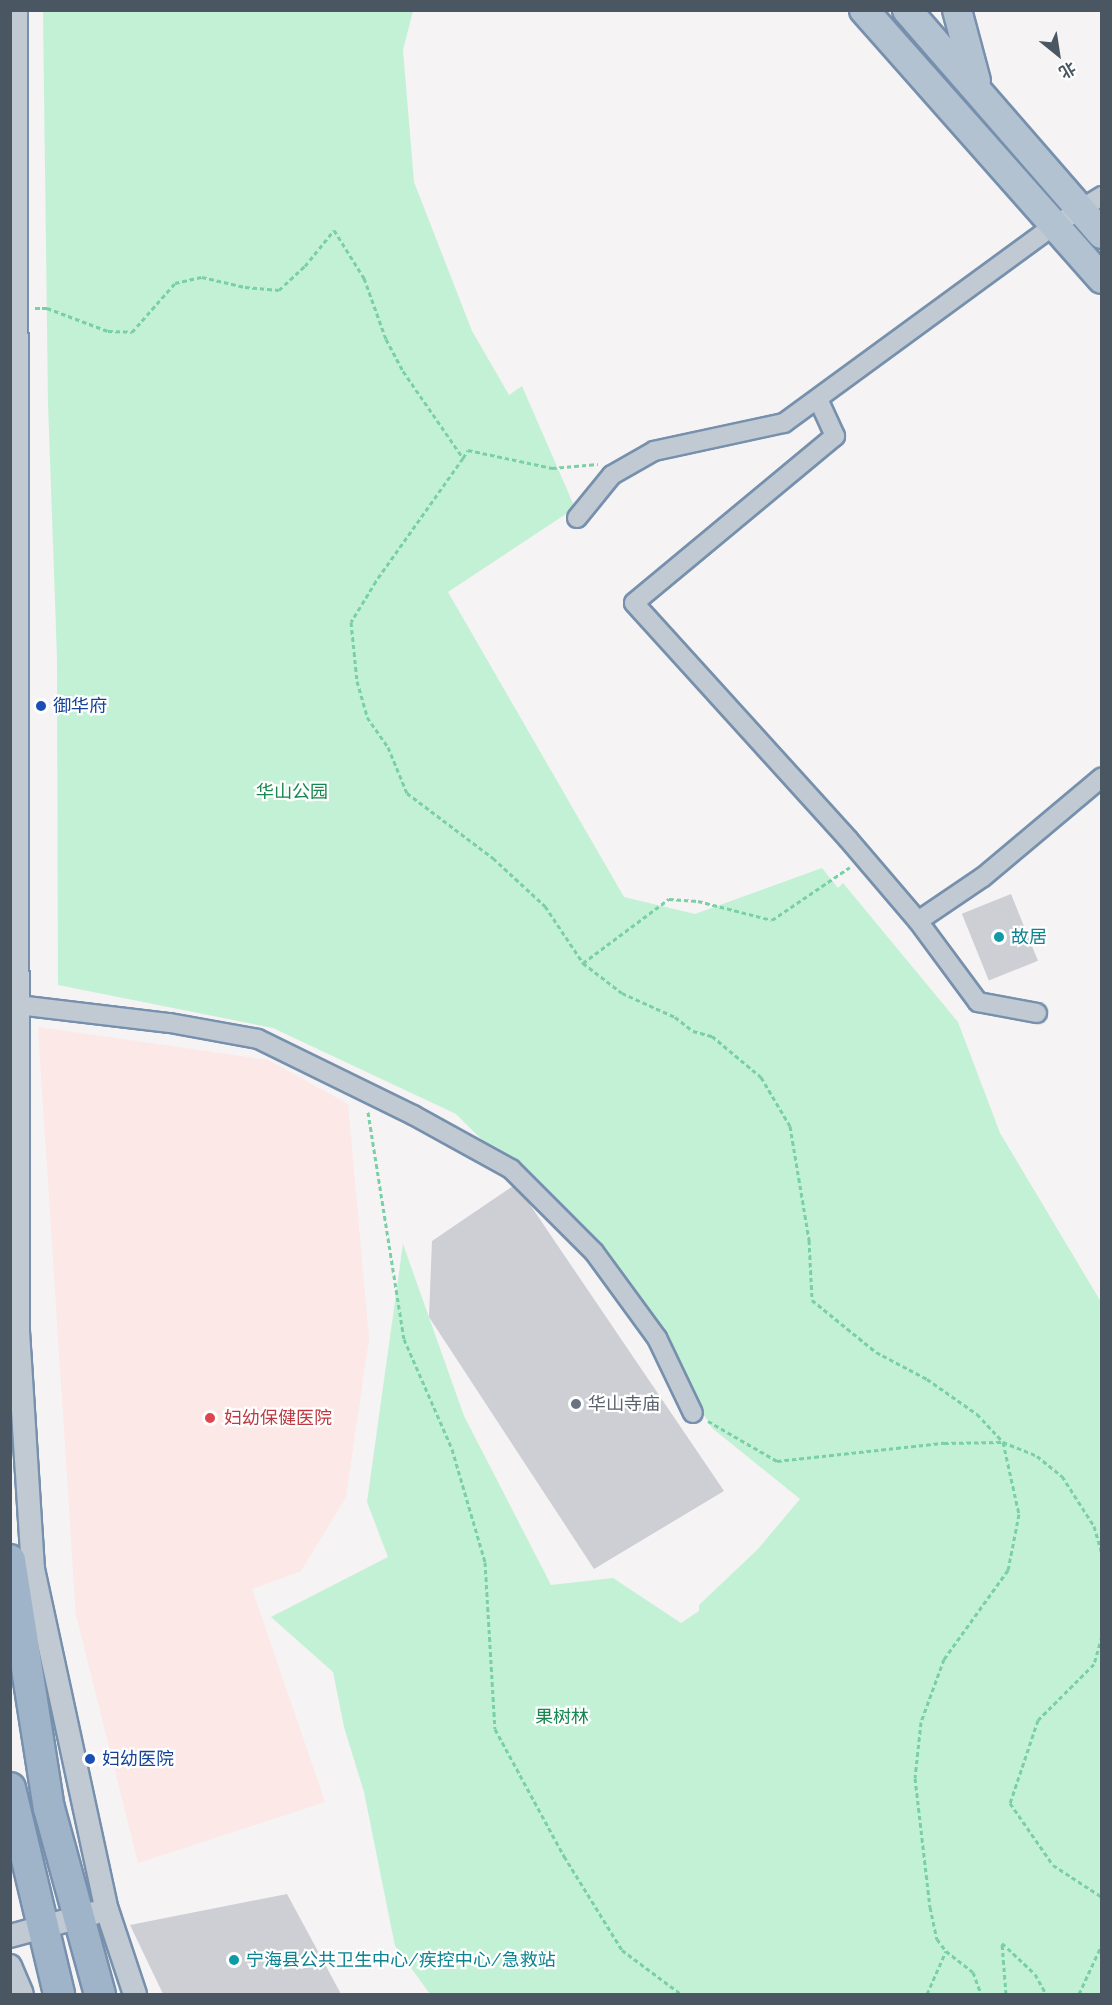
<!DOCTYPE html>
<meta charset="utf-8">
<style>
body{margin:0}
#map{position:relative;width:1112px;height:2005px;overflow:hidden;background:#f5f3f3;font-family:Raleway,"Noto Sans SC",sans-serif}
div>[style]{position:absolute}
.medical>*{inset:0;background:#fce8e6}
.green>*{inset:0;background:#c3f1d5}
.building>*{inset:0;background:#cdcfd5;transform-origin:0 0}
.path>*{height:3px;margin-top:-1.5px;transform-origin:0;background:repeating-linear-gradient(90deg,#7ad0a6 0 4.5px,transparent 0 7.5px)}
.roads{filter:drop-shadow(2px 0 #7690ad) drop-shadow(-2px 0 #7690ad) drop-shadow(0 2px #7690ad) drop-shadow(0 -2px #7690ad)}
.minor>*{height:18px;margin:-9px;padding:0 9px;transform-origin:9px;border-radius:9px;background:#c1cad2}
.tertiary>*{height:22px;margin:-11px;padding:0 11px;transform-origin:11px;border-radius:11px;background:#c1cad2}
.primary>*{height:28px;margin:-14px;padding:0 14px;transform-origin:14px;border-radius:14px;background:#b3c2d1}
.trunk>*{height:30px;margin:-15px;padding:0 15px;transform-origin:15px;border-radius:15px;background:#9fb4c9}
.dots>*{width:16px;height:16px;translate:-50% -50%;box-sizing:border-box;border:3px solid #fff;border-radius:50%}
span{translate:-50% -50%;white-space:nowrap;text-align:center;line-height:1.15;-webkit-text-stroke:4.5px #fff;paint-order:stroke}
.transit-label{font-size:18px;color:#164399}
.left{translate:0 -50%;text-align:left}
.park-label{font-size:18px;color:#17864f}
.culture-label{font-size:18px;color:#0d838f}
.worship-label{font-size:18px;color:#5b616d}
.health-label{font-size:18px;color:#be3a42}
.frame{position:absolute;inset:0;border:12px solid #4a5661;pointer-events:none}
.north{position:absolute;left:1028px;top:24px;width:60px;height:60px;-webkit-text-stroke:4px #fff;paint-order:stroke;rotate:150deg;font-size:16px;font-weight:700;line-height:24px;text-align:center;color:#4a5661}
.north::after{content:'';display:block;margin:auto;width:21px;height:27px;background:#4a5661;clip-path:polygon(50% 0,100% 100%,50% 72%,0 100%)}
</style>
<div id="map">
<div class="medical">
<div style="clip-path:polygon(38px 1027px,268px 1060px,348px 1104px,369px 1339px,346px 1497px,301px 1571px,252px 1589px,325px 1802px,138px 1863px,76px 1615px)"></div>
</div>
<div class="green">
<div style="clip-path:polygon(43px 11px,413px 11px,403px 50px,414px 182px,472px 331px,509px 395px,522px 386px,575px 508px,448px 592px,624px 897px,695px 914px,822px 868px,838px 888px,843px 883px,958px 1022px,1000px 1133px,1101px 1302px,1101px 1994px,430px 1994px,395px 1946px,364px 1792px,344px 1727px,333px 1672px,271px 1617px,388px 1557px,367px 1502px,403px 1244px,464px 1416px,551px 1585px,613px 1578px,681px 1623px,699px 1611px,699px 1605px,758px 1549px,800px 1499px,712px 1428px,621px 1279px,456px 1114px,273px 1028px,58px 985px,57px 658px,48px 403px)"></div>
</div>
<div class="building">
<div style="left:1011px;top:894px;width:72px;height:53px;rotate:68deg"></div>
<div style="clip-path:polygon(516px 1184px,724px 1491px,594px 1569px,429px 1317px,432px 1241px)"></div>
<div style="clip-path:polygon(287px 1894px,341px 1994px,163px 1994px,130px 1925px)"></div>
</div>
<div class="path">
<div style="left:35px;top:308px;width:12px"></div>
<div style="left:47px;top:308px;width:65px;rotate:20.7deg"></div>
<div style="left:108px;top:331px;width:24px;rotate:2deg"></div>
<div style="left:132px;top:332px;width:65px;rotate:-48.7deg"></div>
<div style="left:175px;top:283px;width:28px;rotate:-13deg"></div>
<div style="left:202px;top:277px;width:44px;rotate:13.1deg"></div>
<div style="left:245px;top:287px;width:34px;rotate:5deg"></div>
<div style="left:279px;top:290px;width:35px;rotate:-43deg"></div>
<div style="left:305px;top:266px;width:46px;rotate:-51.1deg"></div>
<div style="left:334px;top:230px;width:57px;rotate:58deg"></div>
<div style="left:364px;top:278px;width:65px;rotate:70.2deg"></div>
<div style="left:386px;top:339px;width:36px;rotate:62deg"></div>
<div style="left:403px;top:371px;width:106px;rotate:55.4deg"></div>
<div style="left:463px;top:458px;width:151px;rotate:125.3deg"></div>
<div style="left:376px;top:581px;width:48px;rotate:121.4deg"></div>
<div style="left:351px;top:622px;width:59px;rotate:84.2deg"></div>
<div style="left:357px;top:681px;width:37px;rotate:74deg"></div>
<div style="left:367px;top:717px;width:37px;rotate:55deg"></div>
<div style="left:388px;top:747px;width:50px;rotate:67.6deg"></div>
<div style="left:407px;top:793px;width:108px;rotate:37.1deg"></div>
<div style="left:493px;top:858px;width:71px;rotate:42.7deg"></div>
<div style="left:545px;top:906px;width:69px;rotate:56.3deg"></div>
<div style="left:583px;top:963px;width:49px;rotate:37.6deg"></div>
<div style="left:622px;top:993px;width:58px;rotate:24.4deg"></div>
<div style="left:675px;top:1017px;width:23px;rotate:38deg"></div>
<div style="left:693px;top:1031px;width:20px;rotate:15deg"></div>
<div style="left:712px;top:1036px;width:64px;rotate:39.9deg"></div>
<div style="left:761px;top:1077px;width:57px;rotate:59.4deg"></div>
<div style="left:790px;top:1126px;width:116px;rotate:80.5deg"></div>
<div style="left:809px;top:1240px;width:60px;rotate:87.1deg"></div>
<div style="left:812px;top:1300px;width:82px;rotate:39.1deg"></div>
<div style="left:876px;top:1352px;width:58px;rotate:27.9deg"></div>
<div style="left:927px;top:1379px;width:61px;rotate:35deg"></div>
<div style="left:977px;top:1414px;width:38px;rotate:47deg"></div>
<div style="left:1003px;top:1442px;width:74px;rotate:77.5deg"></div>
<div style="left:1019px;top:1514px;width:57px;rotate:101.1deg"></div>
<div style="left:1008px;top:1570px;width:110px;rotate:125.7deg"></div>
<div style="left:944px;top:1659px;width:67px;rotate:110.1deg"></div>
<div style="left:921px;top:1722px;width:56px;rotate:96.1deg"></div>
<div style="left:915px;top:1778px;width:130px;rotate:83.4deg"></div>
<div style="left:930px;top:1907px;width:33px;rotate:78deg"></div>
<div style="left:937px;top:1939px;width:15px;rotate:53deg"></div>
<div style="left:946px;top:1951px;width:34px;rotate:38deg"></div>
<div style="left:973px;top:1972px;width:23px;rotate:70deg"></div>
<div style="left:463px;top:458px;width:9px;rotate:-58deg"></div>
<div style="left:468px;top:450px;width:86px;rotate:12.1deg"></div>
<div style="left:552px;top:468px;width:46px;rotate:-5deg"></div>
<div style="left:583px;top:963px;width:107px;rotate:-36.7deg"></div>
<div style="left:669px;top:899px;width:29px;rotate:4deg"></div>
<div style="left:698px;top:901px;width:76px;rotate:14.4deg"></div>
<div style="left:772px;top:920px;width:94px;rotate:-34.2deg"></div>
<div style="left:368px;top:1112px;width:230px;rotate:81deg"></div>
<div style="left:404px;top:1339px;width:120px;rotate:66.4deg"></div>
<div style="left:452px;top:1449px;width:118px;rotate:73.7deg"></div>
<div style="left:485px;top:1562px;width:167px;rotate:86.6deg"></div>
<div style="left:495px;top:1729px;width:145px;rotate:61.5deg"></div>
<div style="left:564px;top:1856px;width:110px;rotate:58.3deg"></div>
<div style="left:622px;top:1950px;width:74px;rotate:36.7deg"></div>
<div style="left:708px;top:1421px;width:80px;rotate:30.1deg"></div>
<div style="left:777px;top:1461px;width:168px;rotate:-6.2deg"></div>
<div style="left:944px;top:1443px;width:59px;rotate:-1deg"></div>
<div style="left:1003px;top:1442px;width:37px;rotate:22deg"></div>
<div style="left:1037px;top:1456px;width:32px;rotate:39deg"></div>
<div style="left:1062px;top:1476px;width:59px;rotate:57.4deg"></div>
<div style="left:1094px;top:1526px;width:29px;rotate:74deg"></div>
<div style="left:1102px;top:1636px;width:29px;rotate:106deg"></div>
<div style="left:1094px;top:1664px;width:79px;rotate:135deg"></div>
<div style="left:1038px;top:1720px;width:88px;rotate:108.6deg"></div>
<div style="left:1010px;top:1803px;width:75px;rotate:55.3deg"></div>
<div style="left:1053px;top:1865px;width:59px;rotate:33.1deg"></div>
<div style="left:927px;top:1994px;width:47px;rotate:-66.2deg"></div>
<div style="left:1006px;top:1994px;width:51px;rotate:-94.5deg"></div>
<div style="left:1002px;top:1943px;width:45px;rotate:43.2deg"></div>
<div style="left:1035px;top:1974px;width:23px;rotate:61deg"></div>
<div style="left:1079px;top:1994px;width:55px;rotate:-65.3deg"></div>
</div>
<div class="roads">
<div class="minor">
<div style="left:818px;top:399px;width:41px;rotate:65.3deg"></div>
<div style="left:835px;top:436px;width:261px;rotate:140.3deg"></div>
<div style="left:634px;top:603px;width:319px;rotate:47.8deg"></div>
<div style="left:848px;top:839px;width:108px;rotate:49.5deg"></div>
<div style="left:918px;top:921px;width:101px;rotate:53.5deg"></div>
<div style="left:978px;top:1002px;width:60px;rotate:10.6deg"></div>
<div style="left:577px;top:518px;width:55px;rotate:-50.9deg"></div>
<div style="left:612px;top:475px;width:48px;rotate:-29.7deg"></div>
<div style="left:654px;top:451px;width:133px;rotate:-12.2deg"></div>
<div style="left:784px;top:423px;width:336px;rotate:-36.2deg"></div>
<div style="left:1055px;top:225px;width:55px;rotate:-31.7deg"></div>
<div style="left:918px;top:921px;width:78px;rotate:-34.1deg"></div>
<div style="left:983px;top:877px;width:155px;rotate:-40deg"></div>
<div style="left:18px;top:1005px;width:153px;rotate:6.8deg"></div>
<div style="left:170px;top:1023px;width:89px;rotate:10.3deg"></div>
<div style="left:258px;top:1039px;width:173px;rotate:26.1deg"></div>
<div style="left:413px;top:1115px;width:112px;rotate:28.9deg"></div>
<div style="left:511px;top:1169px;width:117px;rotate:45deg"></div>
<div style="left:594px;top:1252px;width:107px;rotate:53.8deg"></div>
<div style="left:657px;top:1338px;width:83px;rotate:64.4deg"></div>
</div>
<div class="tertiary">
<div style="left:16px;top:10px;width:1321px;rotate:89.91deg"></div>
<div style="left:18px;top:1331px;width:238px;rotate:86.4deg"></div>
<div style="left:33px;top:1569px;width:349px;rotate:77.8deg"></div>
<div style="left:107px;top:1910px;width:89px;rotate:71.6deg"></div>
<div style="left:10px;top:1936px;width:87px;rotate:-15.3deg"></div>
<div style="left:10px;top:1966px;width:30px;rotate:67deg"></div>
</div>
<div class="primary">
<div style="left:864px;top:10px;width:359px;rotate:48.5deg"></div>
<div style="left:907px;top:10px;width:297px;rotate:49deg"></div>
<div style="left:957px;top:10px;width:73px;rotate:75deg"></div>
</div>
<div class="trunk">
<div style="left:10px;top:1560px;width:251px;rotate:81.1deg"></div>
<div style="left:49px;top:1808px;width:193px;rotate:74.7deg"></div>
<div style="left:10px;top:1788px;width:212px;rotate:76.6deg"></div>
</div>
</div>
<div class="dots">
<div style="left:41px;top:706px;background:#1a4fb4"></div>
<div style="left:999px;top:937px;background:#0f9aa8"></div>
<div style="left:576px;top:1404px;background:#6b7280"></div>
<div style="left:210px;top:1418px;background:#e0444e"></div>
<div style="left:90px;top:1759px;background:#1a4fb4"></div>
<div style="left:234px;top:1960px;background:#0f9aa8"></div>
</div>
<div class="transit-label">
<span class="left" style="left:53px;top:706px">御华府</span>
<span class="left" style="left:102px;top:1759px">妇幼医院</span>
</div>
<div class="park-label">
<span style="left:292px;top:792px">华山公园</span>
<span style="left:562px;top:1717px">果树林</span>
</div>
<div class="culture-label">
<span class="left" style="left:1011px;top:937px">故居</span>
<span class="left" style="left:246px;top:1960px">宁海县公共卫生中心/疾控中心/急救站</span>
</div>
<div class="worship-label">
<span class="left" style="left:588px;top:1404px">华山寺庙</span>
</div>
<div class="health-label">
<span class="left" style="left:224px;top:1418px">妇幼保健医院</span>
</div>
<div class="frame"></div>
<div class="north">北</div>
</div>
